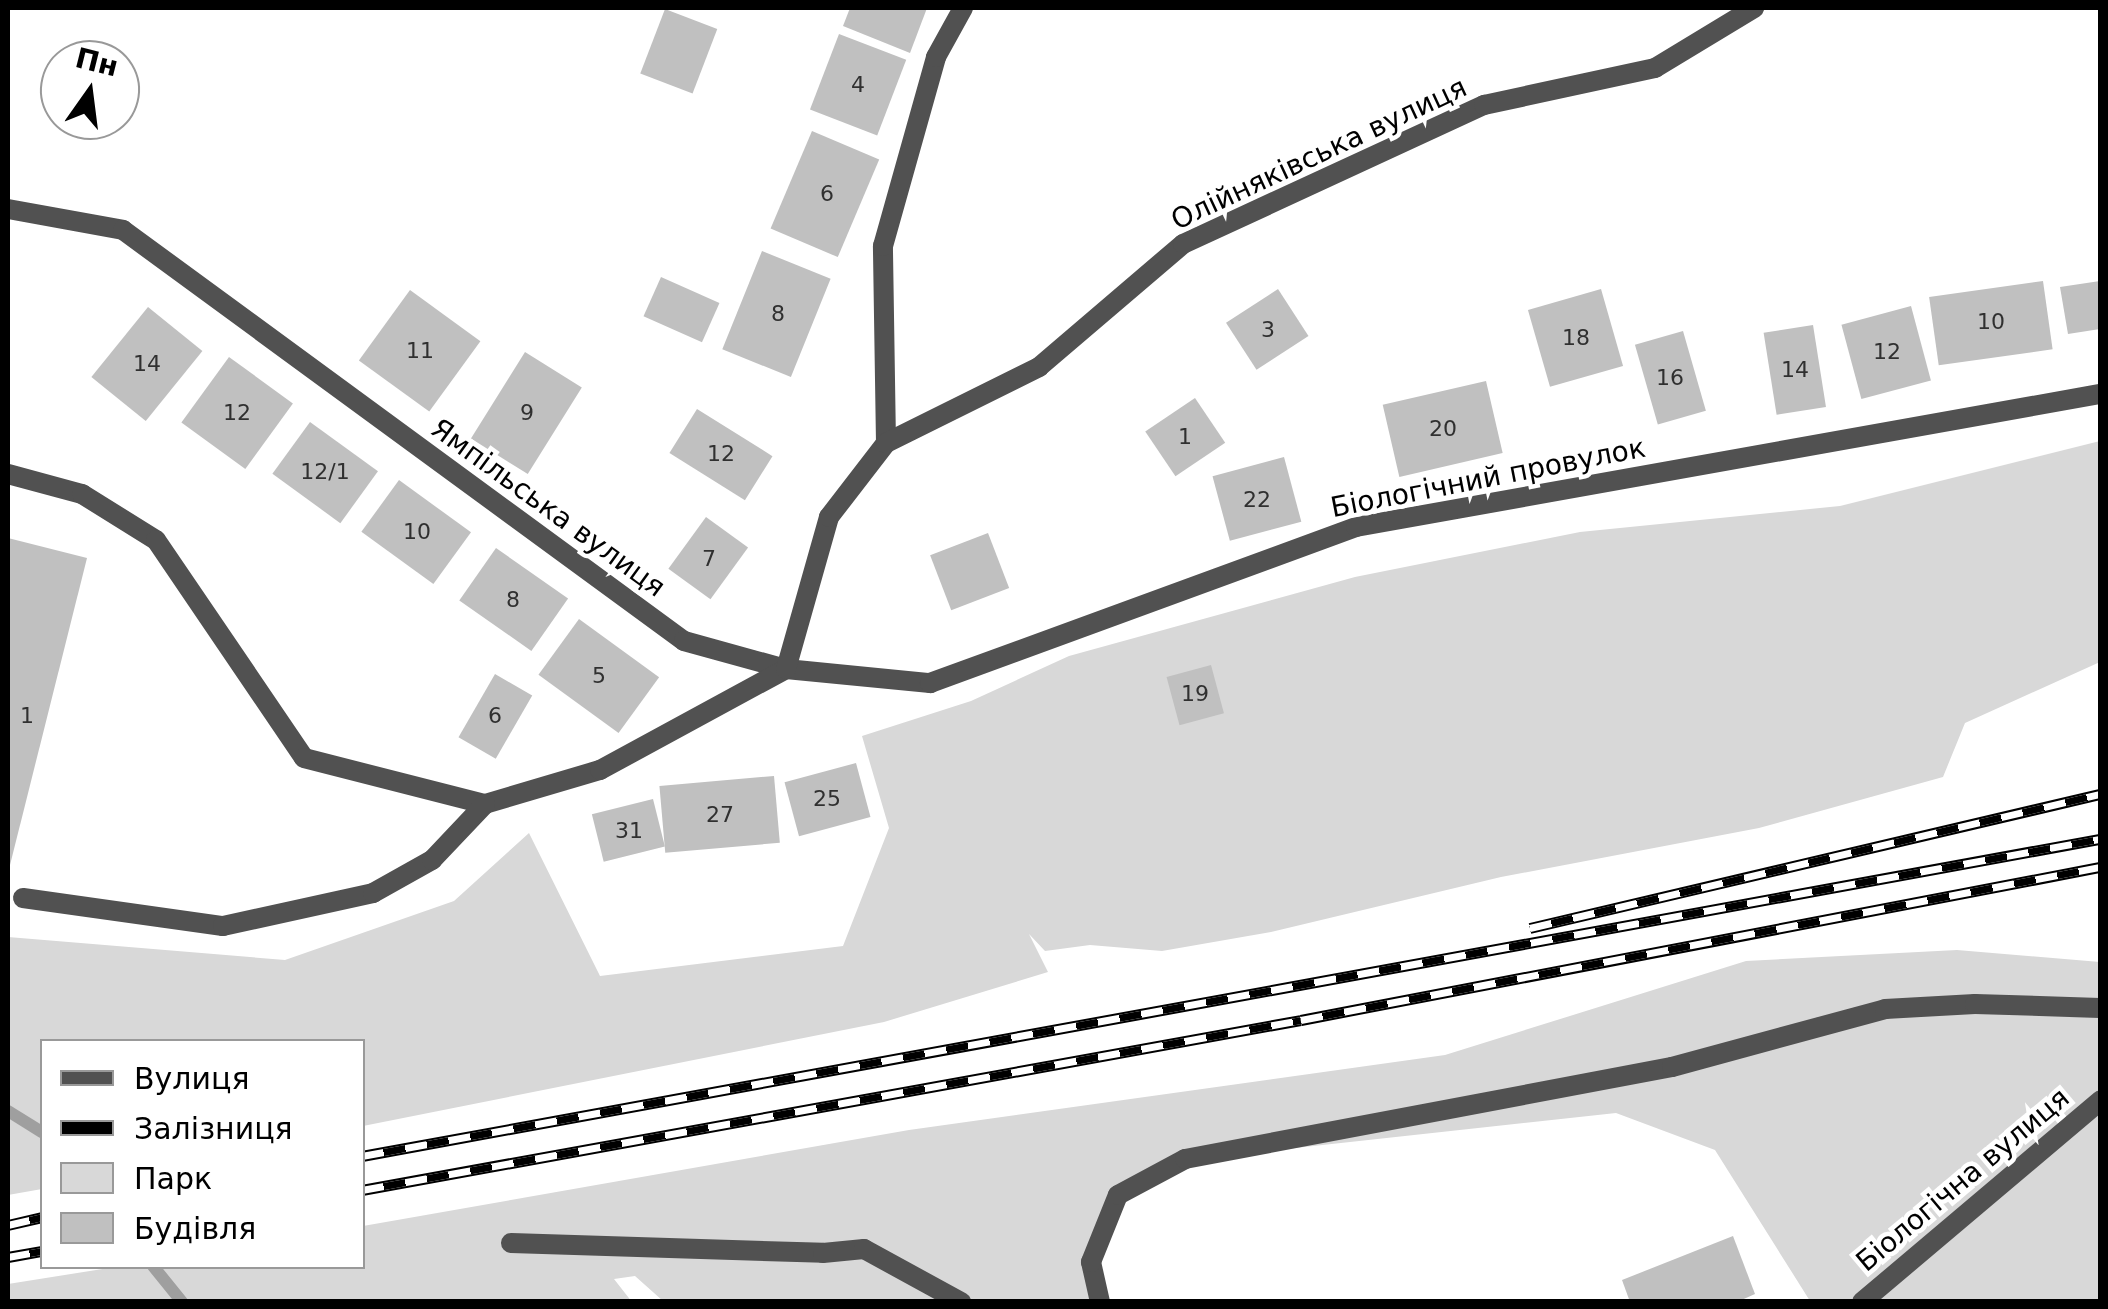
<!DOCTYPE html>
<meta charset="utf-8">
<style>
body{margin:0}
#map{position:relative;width:2108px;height:1309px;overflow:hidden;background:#fff;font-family:"DejaVu Sans",sans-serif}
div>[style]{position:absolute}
.green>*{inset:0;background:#d8d8d8}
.stream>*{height:12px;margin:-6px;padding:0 6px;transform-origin:6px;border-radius:6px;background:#9f9f9f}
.building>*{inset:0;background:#c0c0c0;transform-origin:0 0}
.service>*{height:20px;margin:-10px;padding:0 10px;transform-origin:10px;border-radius:10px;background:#515151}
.minor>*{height:20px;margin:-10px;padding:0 10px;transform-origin:10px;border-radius:10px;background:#515151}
.rail>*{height:11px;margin-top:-5.5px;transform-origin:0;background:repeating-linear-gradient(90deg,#fff 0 22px,#000 0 44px);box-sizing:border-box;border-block:2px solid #000}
span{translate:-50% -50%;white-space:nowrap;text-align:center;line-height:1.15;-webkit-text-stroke:9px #fff;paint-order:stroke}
.number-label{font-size:22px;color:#303030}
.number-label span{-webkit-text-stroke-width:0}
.street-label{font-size:28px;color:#000}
.frame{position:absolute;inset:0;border:10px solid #000;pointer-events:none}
.legend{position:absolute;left:40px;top:1039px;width:325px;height:230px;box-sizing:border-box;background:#fff;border:2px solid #999;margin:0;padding:12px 18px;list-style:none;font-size:30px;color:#000}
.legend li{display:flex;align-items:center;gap:20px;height:50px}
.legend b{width:50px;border:2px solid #999}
.north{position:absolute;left:40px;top:40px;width:100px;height:100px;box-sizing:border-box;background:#fff;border:2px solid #999;border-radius:50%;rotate:14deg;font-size:28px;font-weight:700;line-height:40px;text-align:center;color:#000}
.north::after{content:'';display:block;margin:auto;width:35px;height:45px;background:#000;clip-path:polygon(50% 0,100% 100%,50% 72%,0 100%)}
</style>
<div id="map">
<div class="green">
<div style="clip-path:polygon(2100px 441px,2100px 662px,1965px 723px,1943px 777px,1759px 828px,1501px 877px,1271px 932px,1162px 951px,1090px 945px,1045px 951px,1029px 934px,1048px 972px,884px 1022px,363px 1126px,362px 1042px,42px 1042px,42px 1189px,8px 1195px,8px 937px,285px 960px,454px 901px,529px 833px,600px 976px,843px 946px,889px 828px,862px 736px,971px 701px,1069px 656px,1355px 577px,1580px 532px,1840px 506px)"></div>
<div style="clip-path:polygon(1957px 950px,2100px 962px,2100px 1301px,1810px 1301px,1715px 1150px,1616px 1113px,1185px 1160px,1118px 1195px,1091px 1262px,1100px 1301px,663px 1301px,635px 1276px,614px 1279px,632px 1302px,8px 1302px,8px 1284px,115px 1267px,362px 1266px,363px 1226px,909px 1130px,1445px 1055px,1746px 961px)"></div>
</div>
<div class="stream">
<div style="left:8px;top:1111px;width:40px;rotate:32deg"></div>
<div style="left:153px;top:1266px;width:46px;rotate:51.1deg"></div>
</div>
<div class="building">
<div style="clip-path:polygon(850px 8px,927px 8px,910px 53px,843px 26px)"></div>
<div style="left:665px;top:9px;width:56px;height:69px;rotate:21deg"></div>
<div style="left:839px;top:34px;width:72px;height:81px;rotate:21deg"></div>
<div style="left:812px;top:131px;width:73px;height:106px;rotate:23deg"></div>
<div style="left:762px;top:251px;width:74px;height:106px;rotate:22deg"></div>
<div style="left:661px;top:277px;width:64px;height:43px;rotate:24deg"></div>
<div style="left:2043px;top:281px;width:69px;height:115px;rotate:82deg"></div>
<div style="clip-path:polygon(2100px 281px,2100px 329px,2068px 334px,2060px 287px)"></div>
<div style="left:1278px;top:289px;width:56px;height:62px;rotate:57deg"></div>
<div style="left:1601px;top:289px;width:80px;height:76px;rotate:74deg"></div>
<div style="left:410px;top:290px;width:87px;height:87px;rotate:36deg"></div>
<div style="left:1911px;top:306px;width:77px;height:72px;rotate:75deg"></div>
<div style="left:148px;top:307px;width:70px;height:90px;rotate:39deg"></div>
<div style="left:1813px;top:325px;width:83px;height:50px;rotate:81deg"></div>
<div style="left:1683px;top:331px;width:83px;height:50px;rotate:74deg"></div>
<div style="left:525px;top:352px;width:67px;height:102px;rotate:32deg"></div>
<div style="left:229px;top:357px;width:79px;height:81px;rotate:36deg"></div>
<div style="left:1486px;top:381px;width:74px;height:106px;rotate:77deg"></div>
<div style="left:1195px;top:398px;width:54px;height:60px;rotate:56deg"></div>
<div style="left:697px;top:409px;width:89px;height:52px;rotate:32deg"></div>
<div style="left:310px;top:422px;width:84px;height:64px;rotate:36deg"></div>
<div style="left:1284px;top:457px;width:67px;height:74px;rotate:75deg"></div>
<div style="left:399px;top:480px;width:89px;height:64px;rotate:36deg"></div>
<div style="left:706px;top:517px;width:52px;height:64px;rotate:36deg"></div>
<div style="left:988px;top:533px;width:59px;height:62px;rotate:69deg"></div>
<div style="clip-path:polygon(8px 538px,87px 558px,9px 869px,8px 869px)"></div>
<div style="left:496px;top:548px;width:88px;height:64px;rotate:35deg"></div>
<div style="left:579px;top:619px;width:99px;height:69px;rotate:36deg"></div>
<div style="left:1211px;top:665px;width:50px;height:46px;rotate:75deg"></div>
<div style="left:495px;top:674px;width:43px;height:73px;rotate:30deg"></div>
<div style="left:856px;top:763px;width:56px;height:74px;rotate:75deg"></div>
<div style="left:774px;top:776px;width:67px;height:115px;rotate:85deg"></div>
<div style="left:653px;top:799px;width:49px;height:63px;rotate:76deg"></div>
<div style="clip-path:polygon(1733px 1236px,1755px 1294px,1737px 1302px,1630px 1302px,1622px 1280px)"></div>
</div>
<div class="service">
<div style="left:511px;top:1243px;width:312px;rotate:1.8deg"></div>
<div style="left:823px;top:1253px;width:41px;rotate:-5.6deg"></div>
<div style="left:864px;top:1249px;width:111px;rotate:28.7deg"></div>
<div style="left:1100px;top:1302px;width:41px;rotate:-102.7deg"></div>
<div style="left:1091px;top:1262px;width:72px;rotate:-68.1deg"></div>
<div style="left:1118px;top:1195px;width:76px;rotate:-28.2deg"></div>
<div style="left:1185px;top:1159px;width:496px;rotate:-10.7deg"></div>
<div style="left:1672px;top:1067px;width:221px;rotate:-15.2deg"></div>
<div style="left:1885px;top:1009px;width:90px;rotate:-3.2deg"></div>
<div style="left:1975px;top:1004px;width:125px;rotate:1.8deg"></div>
</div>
<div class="minor">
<div style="left:8px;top:209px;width:117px;rotate:10.3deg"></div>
<div style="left:123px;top:230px;width:695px;rotate:36.23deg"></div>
<div style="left:684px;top:641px;width:106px;rotate:15.4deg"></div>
<div style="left:786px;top:669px;width:145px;rotate:5.6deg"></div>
<div style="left:930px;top:683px;width:454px;rotate:-20.1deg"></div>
<div style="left:1356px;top:527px;width:756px;rotate:-10.14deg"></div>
<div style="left:886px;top:443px;width:197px;rotate:-90.9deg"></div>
<div style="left:883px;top:246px;width:196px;rotate:-74.3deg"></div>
<div style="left:936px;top:57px;width:56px;rotate:-61.1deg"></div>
<div style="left:8px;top:474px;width:77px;rotate:15.1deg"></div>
<div style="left:82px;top:494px;width:87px;rotate:31.9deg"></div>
<div style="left:156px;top:540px;width:263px;rotate:55.8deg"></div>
<div style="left:304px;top:758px;width:187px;rotate:14.3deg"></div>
<div style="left:485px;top:804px;width:120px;rotate:-16.5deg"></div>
<div style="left:600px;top:770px;width:212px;rotate:-28.5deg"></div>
<div style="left:786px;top:669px;width:158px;rotate:-74.2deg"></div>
<div style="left:829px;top:517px;width:93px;rotate:-52.4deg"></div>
<div style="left:886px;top:443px;width:171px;rotate:-26.4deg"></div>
<div style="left:1039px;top:367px;width:189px;rotate:-40.5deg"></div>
<div style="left:1183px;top:244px;width:332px;rotate:-24.8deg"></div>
<div style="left:1484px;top:105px;width:175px;rotate:-12.2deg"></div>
<div style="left:1655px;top:68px;width:116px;rotate:-31.2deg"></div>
<div style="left:23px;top:898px;width:202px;rotate:8deg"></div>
<div style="left:223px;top:926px;width:154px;rotate:-12.4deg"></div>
<div style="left:373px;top:893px;width:68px;rotate:-29.2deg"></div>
<div style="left:432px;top:860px;width:77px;rotate:-46.6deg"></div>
<div style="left:1862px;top:1302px;width:312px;rotate:-40.2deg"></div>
</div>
<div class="rail">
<div style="left:1530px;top:928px;width:586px;rotate:-13.23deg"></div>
<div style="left:362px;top:1156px;width:1767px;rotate:-10.34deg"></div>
<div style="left:362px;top:1190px;width:954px;rotate:-10.26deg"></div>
<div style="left:1301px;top:1020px;width:814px;rotate:-10.84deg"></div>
<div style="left:8px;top:1225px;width:35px;rotate:-13deg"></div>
<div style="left:8px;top:1257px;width:35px;rotate:-10deg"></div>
</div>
<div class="number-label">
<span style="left:858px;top:85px">4</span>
<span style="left:827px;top:194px">6</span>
<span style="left:778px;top:314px">8</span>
<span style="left:1991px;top:322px">10</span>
<span style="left:1268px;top:330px">3</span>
<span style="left:1576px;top:338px">18</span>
<span style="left:420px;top:351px">11</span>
<span style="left:1887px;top:352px">12</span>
<span style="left:147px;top:364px">14</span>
<span style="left:1795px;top:370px">14</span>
<span style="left:1670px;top:378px">16</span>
<span style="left:237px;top:413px">12</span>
<span style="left:527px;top:413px">9</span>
<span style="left:1443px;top:429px">20</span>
<span style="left:1185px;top:437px">1</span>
<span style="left:721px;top:454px">12</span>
<span style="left:325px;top:472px">12/1</span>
<span style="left:1257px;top:500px">22</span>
<span style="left:417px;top:532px">10</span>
<span style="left:709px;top:559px">7</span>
<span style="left:513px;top:600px">8</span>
<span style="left:599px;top:676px">5</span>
<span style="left:1195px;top:694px">19</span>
<span style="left:27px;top:716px">1</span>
<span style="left:495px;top:716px">6</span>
<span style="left:827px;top:799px">25</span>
<span style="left:720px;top:815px">27</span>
<span style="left:629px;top:831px">31</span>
</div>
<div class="street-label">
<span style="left:1319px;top:154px;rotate:-25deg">Олійняківська вулиця</span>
<span style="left:1488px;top:478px;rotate:-11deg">Біологічний провулок</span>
<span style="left:548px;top:508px;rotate:36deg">Ямпільська вулиця</span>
<span style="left:1963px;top:1180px;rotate:-40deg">Біологічна вулиця</span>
</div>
<div class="frame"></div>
<ul class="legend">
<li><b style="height:12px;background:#515151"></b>Вулиця</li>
<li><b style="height:12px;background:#000"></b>Залізниця</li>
<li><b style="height:28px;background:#d8d8d8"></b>Парк</li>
<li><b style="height:28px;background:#c0c0c0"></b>Будівля</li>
</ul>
<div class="north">Пн</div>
</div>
